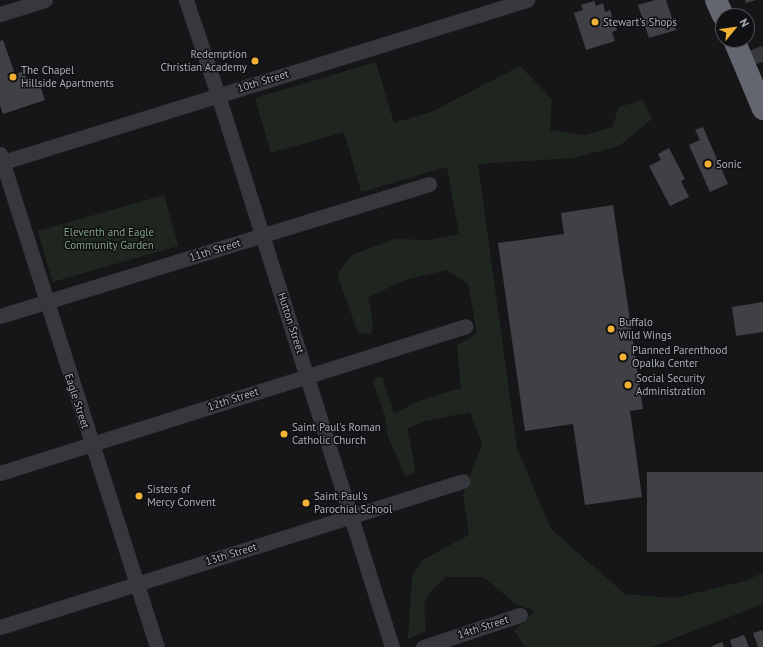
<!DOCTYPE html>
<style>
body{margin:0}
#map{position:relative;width:763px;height:647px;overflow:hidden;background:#161618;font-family:"PT Sans",sans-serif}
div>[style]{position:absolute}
.green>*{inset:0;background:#1e261f;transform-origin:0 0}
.building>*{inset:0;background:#404145;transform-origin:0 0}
.minor>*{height:15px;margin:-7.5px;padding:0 7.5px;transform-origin:7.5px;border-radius:7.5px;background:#37383d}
.highway>*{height:22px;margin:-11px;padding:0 11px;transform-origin:11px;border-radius:11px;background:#63666e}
.dots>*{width:11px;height:11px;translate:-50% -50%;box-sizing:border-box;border:2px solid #111113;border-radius:50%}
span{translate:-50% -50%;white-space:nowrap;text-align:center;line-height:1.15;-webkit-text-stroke:3px #111113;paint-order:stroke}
.poi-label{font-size:11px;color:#a8adb8}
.left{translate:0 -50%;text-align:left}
.right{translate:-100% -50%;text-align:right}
.street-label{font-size:11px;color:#a8adb8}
.park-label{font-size:11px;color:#7fa381}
.north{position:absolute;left:715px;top:8px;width:40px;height:40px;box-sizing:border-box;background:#111113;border:1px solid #4d4f55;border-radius:50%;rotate:61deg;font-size:11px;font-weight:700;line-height:16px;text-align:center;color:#a8adb8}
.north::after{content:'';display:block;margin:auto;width:14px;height:18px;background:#f2b134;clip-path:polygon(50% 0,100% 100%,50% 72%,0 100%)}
</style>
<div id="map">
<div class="green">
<div style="clip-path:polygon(376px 62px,394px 123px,431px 112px,520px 66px,552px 99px,550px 130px,585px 135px,613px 127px,618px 107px,643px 100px,652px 119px,619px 146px,574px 158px,478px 164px,517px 448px,551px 529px,625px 594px,675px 598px,744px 581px,763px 573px,763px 604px,652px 647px,525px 647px,514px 631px,535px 611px,516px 604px,483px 577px,446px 577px,432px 590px,424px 603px,426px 631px,408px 639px,412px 576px,424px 559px,469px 535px,463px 495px,482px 444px,470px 412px,422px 422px,407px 429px,415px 465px,414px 473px,405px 476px,388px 436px,385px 415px,373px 383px,376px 377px,382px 377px,394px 413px,424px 399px,461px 388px,457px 346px,477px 333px,468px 284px,447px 270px,408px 279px,368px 297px,373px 323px,371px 334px,358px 333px,337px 274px,352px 255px,395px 239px,429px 240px,459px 234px,447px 167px,361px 192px,344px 132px,271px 153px,255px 98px)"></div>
<div style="left:164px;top:195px;width:53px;height:131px;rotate:74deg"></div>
</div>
<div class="building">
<div style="clip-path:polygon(655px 0,666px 0,676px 30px,649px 38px,638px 5px)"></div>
<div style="clip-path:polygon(745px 0,756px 0,746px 3px)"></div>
<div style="clip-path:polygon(594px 1px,596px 6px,603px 3px,605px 12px,610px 10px,617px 30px,612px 32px,615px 41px,586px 50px,574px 13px,583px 10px,581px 5px)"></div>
<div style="clip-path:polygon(3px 40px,15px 74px,24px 71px,28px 82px,38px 79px,45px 100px,3px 114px,0 105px,0 41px)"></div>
<div style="clip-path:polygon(703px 127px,728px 184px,710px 192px,689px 145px,700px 140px,695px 130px)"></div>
<div style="clip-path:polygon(669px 148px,685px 179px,681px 181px,689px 197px,670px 206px,649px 166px,661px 160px,658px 154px)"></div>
<div style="clip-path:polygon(613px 205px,643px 409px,630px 411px,642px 497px,585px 505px,573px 424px,525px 431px,498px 243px,564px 234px,561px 213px)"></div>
<div style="clip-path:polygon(763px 302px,763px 332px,736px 336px,732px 307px)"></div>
<div style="left:763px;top:472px;width:80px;height:116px;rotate:90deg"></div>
<div style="clip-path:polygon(763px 630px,763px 647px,758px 647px,753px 633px)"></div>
<div style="clip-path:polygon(744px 635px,749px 647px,732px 647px,730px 640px)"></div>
<div style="clip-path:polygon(722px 642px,724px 647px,710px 647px)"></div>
</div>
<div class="minor">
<div style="left:186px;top:0;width:100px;rotate:71.4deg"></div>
<div style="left:218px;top:95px;width:579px;rotate:72.5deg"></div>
<div style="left:0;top:14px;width:47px;rotate:-17.3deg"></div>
<div style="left:743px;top:60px;width:21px;rotate:-19deg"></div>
<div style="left:0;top:154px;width:517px;rotate:72.34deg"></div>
<div style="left:0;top:163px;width:552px;rotate:-17.19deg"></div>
<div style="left:0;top:316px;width:449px;rotate:-17.1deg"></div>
<div style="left:0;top:473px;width:488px;rotate:-17.5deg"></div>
<div style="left:0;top:627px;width:485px;rotate:-17.5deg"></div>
<div style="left:423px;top:647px;width:102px;rotate:-18.3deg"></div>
</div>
<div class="highway">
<div style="left:716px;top:0;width:17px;rotate:66deg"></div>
<div style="left:734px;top:40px;width:75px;rotate:67.2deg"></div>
</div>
<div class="dots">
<div style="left:595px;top:22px;background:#f2b134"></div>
<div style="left:255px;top:61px;background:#f2b134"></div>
<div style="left:13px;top:77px;background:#f2b134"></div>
<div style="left:708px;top:164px;background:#f2b134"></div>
<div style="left:611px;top:329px;background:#f2b134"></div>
<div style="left:623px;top:357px;background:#f2b134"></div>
<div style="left:628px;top:385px;background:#f2b134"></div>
<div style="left:284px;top:434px;background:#f2b134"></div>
<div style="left:139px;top:496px;background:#f2b134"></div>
<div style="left:306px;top:503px;background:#f2b134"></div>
</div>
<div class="poi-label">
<span class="left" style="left:603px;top:22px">Stewart's Shops</span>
<span class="right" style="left:247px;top:61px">Redemption<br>Christian Academy</span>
<span class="left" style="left:21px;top:77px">The Chapel<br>Hillside Apartments</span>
<span class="left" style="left:716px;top:164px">Sonic</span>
<span class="left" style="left:619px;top:329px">Buffalo<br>Wild Wings</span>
<span class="left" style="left:632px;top:357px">Planned Parenthood<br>Opalka Center</span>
<span class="left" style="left:636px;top:385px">Social Security<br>Administration</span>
<span class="left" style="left:292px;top:434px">Saint Paul's Roman<br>Catholic Church</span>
<span class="left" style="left:147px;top:496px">Sisters of<br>Mercy Convent</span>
<span class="left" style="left:314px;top:503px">Saint Paul's<br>Parochial School</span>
</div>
<div class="street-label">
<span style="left:263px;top:81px;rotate:-17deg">10th Street</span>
<span style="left:215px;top:250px;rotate:-17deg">11th Street</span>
<span style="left:291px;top:323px;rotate:72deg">Hutton Street</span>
<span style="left:233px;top:399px;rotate:-18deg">12th Street</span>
<span style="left:77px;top:401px;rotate:72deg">Eagle Street</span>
<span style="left:231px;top:554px;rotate:-17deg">13th Street</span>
<span style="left:483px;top:627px;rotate:-18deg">14th Street</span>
</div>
<div class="park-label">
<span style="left:109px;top:239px">Eleventh and Eagle<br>Community Garden</span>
</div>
<div class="north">N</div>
</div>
